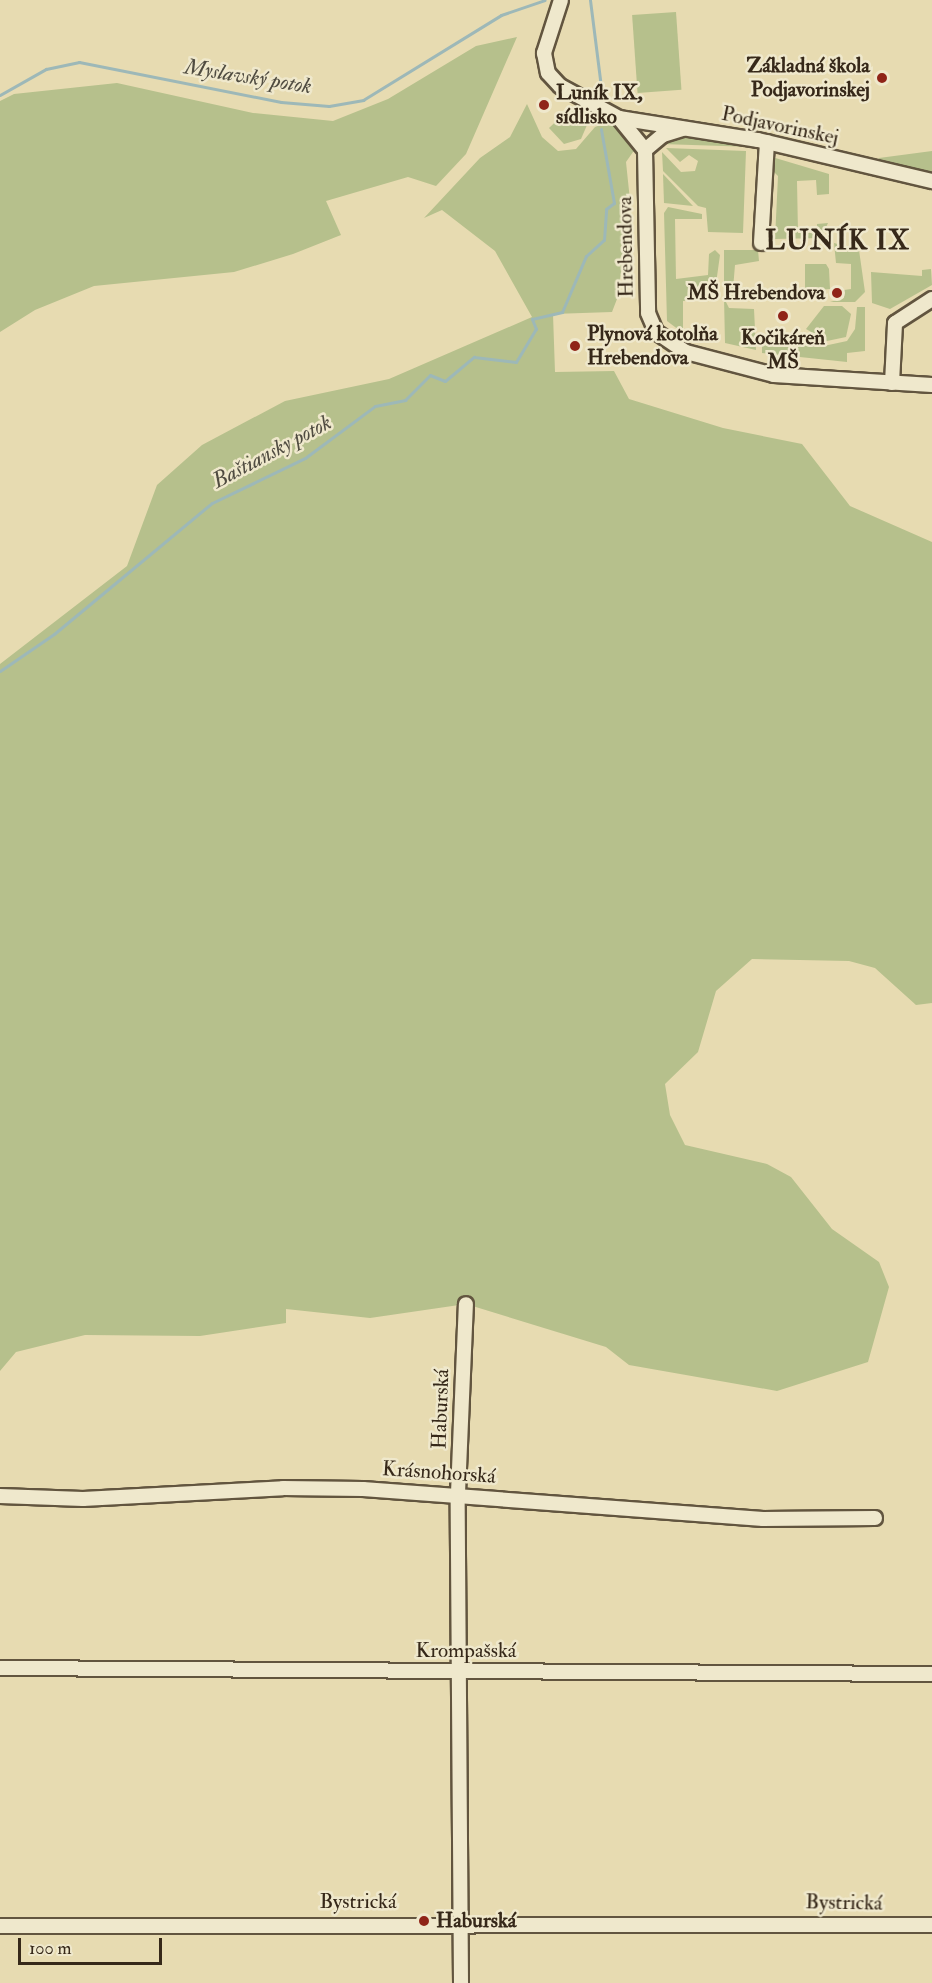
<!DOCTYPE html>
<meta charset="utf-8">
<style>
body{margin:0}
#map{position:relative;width:932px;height:1983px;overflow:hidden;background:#e7dbb1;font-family:"IM FELL Double Pica",serif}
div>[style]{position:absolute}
.green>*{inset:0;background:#b6c08c;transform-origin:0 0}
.stream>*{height:3px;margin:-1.5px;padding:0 1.5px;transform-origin:1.5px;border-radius:1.5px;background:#9db8b8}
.roads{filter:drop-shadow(2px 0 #62553f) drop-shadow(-2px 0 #62553f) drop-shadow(0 2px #62553f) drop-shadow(0 -2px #62553f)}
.minor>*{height:14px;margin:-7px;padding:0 7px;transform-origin:7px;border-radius:7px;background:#efe8cc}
.dots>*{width:16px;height:16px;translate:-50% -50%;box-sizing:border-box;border:3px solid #efe8cc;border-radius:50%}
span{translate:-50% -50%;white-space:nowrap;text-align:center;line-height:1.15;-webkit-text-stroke:5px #efe8cc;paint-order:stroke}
.poi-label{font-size:21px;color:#362819;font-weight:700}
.right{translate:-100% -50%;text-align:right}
.left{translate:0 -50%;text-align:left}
.street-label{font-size:21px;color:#362819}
.water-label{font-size:22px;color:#504c41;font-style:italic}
.district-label{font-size:27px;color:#362819;font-weight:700;letter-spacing:1.5px}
.scale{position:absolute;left:18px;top:1938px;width:144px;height:27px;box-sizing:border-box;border:3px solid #362819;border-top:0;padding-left:8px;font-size:18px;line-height:21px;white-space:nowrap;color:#362819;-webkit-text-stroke:4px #efe8cc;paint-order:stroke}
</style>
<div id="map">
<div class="green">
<div style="left:676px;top:12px;width:78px;height:44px;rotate:86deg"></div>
<div style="clip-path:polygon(517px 37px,466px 154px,436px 186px,408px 177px,326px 201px,341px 235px,293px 254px,234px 272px,94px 286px,35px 310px,0 332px,0 101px,14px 94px,117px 83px,253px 113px,333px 121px,388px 99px,476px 46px)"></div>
<div style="clip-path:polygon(527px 104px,542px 137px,558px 151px,576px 149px,595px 127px,619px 118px,645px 150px,633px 152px,626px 162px,631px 210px,617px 299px,612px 312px,553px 314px,555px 372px,614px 371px,629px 399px,723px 428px,802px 444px,850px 506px,932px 542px,932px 1003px,916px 1005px,875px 968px,849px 961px,752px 959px,716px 991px,698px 1052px,665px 1084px,670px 1115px,685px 1145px,767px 1164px,791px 1177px,832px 1229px,879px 1262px,889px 1287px,868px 1362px,777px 1391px,629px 1365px,606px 1347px,466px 1304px,370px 1318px,286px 1309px,286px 1323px,200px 1336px,85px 1335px,16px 1352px,0 1371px,0 664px,127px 566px,157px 485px,202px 445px,285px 401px,389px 379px,532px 317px,495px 251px,442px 210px,424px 218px,480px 158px,510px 137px)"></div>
<div style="clip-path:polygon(567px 111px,586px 113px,587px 125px,581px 139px,564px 144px,549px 128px)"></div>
<div style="clip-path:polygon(685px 135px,751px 144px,754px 147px,661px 144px)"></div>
<div style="clip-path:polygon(666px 148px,746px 151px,743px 233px,708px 232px,706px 208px,698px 206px,663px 171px,662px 152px,681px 172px,695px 171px,698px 161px,689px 155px,680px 162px)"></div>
<div style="clip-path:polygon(932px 151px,932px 175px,877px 162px,879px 158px)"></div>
<div style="clip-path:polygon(772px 157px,829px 174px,829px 194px,817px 195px,816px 180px,797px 181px,798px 233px,817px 233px,817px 224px,828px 223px,821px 238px,775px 239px,778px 176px,771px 169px)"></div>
<div style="clip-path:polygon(663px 174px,693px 206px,664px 203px)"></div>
<div style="clip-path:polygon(668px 207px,702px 214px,702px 219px,675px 219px,676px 279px,708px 275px,709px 254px,715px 250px,720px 255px,714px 298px,683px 301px,683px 333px,667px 321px,664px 213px)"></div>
<div style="clip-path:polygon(834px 243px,859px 250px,865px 292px,855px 302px,830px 302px,844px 298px,844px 290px,851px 289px,851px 264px,836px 263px)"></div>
<div style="clip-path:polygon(724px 250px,758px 250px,759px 261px,735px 265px,732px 301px,724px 290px)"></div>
<div style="clip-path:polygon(805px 264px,826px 264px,829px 269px,830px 289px,819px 290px,820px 299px,798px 300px,798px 290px,805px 290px)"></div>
<div style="clip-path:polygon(931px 269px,932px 285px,890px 309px,872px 303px,871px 272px,922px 276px,922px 270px)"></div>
<div style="clip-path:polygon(724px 298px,729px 308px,754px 309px,756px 350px,725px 343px)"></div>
<div style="clip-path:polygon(824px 306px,842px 306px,851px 314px,846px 337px,827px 341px,806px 329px)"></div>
<div style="clip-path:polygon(857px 307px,865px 307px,865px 351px,847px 353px,847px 362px,762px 353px,762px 340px,819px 347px,847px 341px,855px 329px)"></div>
</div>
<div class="stream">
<div style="left:590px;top:0;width:88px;rotate:82.8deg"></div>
<div style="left:0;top:95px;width:53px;rotate:-29.5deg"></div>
<div style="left:46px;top:69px;width:34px;rotate:-12deg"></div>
<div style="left:79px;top:62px;width:206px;rotate:11.2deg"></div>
<div style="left:281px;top:102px;width:48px;rotate:4.8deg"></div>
<div style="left:329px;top:106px;width:35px;rotate:-10deg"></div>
<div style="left:363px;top:100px;width:162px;rotate:-31.6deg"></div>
<div style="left:501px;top:15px;width:46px;rotate:-18.8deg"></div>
<div style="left:0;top:671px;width:65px;rotate:-34.4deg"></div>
<div style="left:54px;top:634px;width:205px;rotate:-39.7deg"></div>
<div style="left:212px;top:503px;width:103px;rotate:-25.8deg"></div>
<div style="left:305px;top:458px;width:87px;rotate:-36.6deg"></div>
<div style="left:375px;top:406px;width:31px;rotate:-11deg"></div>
<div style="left:405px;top:400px;width:35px;rotate:-45deg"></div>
<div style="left:430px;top:375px;width:16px;rotate:22deg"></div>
<div style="left:445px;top:381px;width:38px;rotate:-40deg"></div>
<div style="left:474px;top:357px;width:42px;rotate:6.8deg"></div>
<div style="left:516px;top:362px;width:39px;rotate:-59deg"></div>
<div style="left:536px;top:329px;width:11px;rotate:-112deg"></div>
<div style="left:532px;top:319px;width:31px;rotate:-13deg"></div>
<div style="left:562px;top:312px;width:61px;rotate:-66.8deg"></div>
<div style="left:586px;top:256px;width:24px;rotate:-42deg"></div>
<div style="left:604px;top:240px;width:31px;rotate:-86deg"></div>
<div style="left:606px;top:209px;width:10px;rotate:-37deg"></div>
<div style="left:614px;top:203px;width:75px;rotate:-100deg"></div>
</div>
<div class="roads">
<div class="minor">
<div style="left:561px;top:0;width:56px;rotate:107.8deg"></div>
<div style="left:544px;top:53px;width:20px;rotate:79deg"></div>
<div style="left:548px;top:73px;width:18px;rotate:47deg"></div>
<div style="left:560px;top:86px;width:67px;rotate:28.5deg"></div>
<div style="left:619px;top:118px;width:41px;rotate:50.9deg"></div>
<div style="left:645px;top:150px;width:163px;rotate:88.9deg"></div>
<div style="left:648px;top:313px;width:21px;rotate:67deg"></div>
<div style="left:656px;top:332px;width:36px;rotate:34deg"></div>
<div style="left:686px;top:352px;width:91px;rotate:14.6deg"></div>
<div style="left:774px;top:375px;width:158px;rotate:3.6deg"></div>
<div style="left:619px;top:118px;width:141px;rotate:9deg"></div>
<div style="left:758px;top:140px;width:179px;rotate:13.3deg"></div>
<div style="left:645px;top:150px;width:23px;rotate:-40deg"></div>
<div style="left:663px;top:135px;width:21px;rotate:-17deg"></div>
<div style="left:761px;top:243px;width:101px;rotate:-86.6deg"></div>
<div style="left:892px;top:383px;width:60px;rotate:-87.1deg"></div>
<div style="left:895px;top:323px;width:44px;rotate:-33deg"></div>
<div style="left:0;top:1496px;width:83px;rotate:2.1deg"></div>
<div style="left:83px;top:1499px;width:200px;rotate:-3.1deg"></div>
<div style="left:283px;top:1488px;width:80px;rotate:0.7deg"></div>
<div style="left:363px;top:1489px;width:401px;rotate:4.3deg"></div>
<div style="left:763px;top:1519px;width:112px;rotate:-0.5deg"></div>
<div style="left:0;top:1668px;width:932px;rotate:0.37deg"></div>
<div style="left:0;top:1926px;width:932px;rotate:-0.06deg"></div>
<div style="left:461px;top:1983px;width:490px;rotate:-90.4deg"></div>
<div style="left:458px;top:1493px;width:189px;rotate:-87.6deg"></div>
</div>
</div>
<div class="dots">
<div style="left:882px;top:78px;background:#8f2418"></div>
<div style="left:544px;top:105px;background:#8f2418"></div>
<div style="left:837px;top:293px;background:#8f2418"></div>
<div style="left:783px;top:316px;background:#8f2418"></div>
<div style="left:575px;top:346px;background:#8f2418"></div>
<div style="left:424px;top:1921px;background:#8f2418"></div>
</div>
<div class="poi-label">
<span class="right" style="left:870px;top:78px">Základná škola<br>Podjavorinskej</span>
<span class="left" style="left:556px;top:105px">Luník IX,<br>sídlisko</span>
<span class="right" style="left:825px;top:293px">MŠ Hrebendova</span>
<span class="left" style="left:587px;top:346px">Plynová kotolňa<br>Hrebendova</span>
<span style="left:783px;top:350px">Kočikáreň<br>MŠ</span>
<span class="left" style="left:436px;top:1921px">Haburská</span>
</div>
<div class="street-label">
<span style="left:780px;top:126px;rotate:12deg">Podjavorinskej</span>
<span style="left:626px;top:247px;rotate:-91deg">Hrebendova</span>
<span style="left:441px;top:1409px;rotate:-88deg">Haburská</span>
<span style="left:439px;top:1473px;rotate:4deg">Krásnohorská</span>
<span style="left:466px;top:1651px">Krompašská</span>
<span style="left:358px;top:1902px">Bystrická</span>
<span style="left:844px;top:1903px;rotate:1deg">Bystrická</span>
</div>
<div class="water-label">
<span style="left:248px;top:77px;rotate:9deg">Myslavský potok</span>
<span style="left:272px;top:452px;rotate:-28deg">Baštiansky potok</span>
</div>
<div class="district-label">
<span style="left:838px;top:241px">LUNÍK IX</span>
</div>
<div class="scale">100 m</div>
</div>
